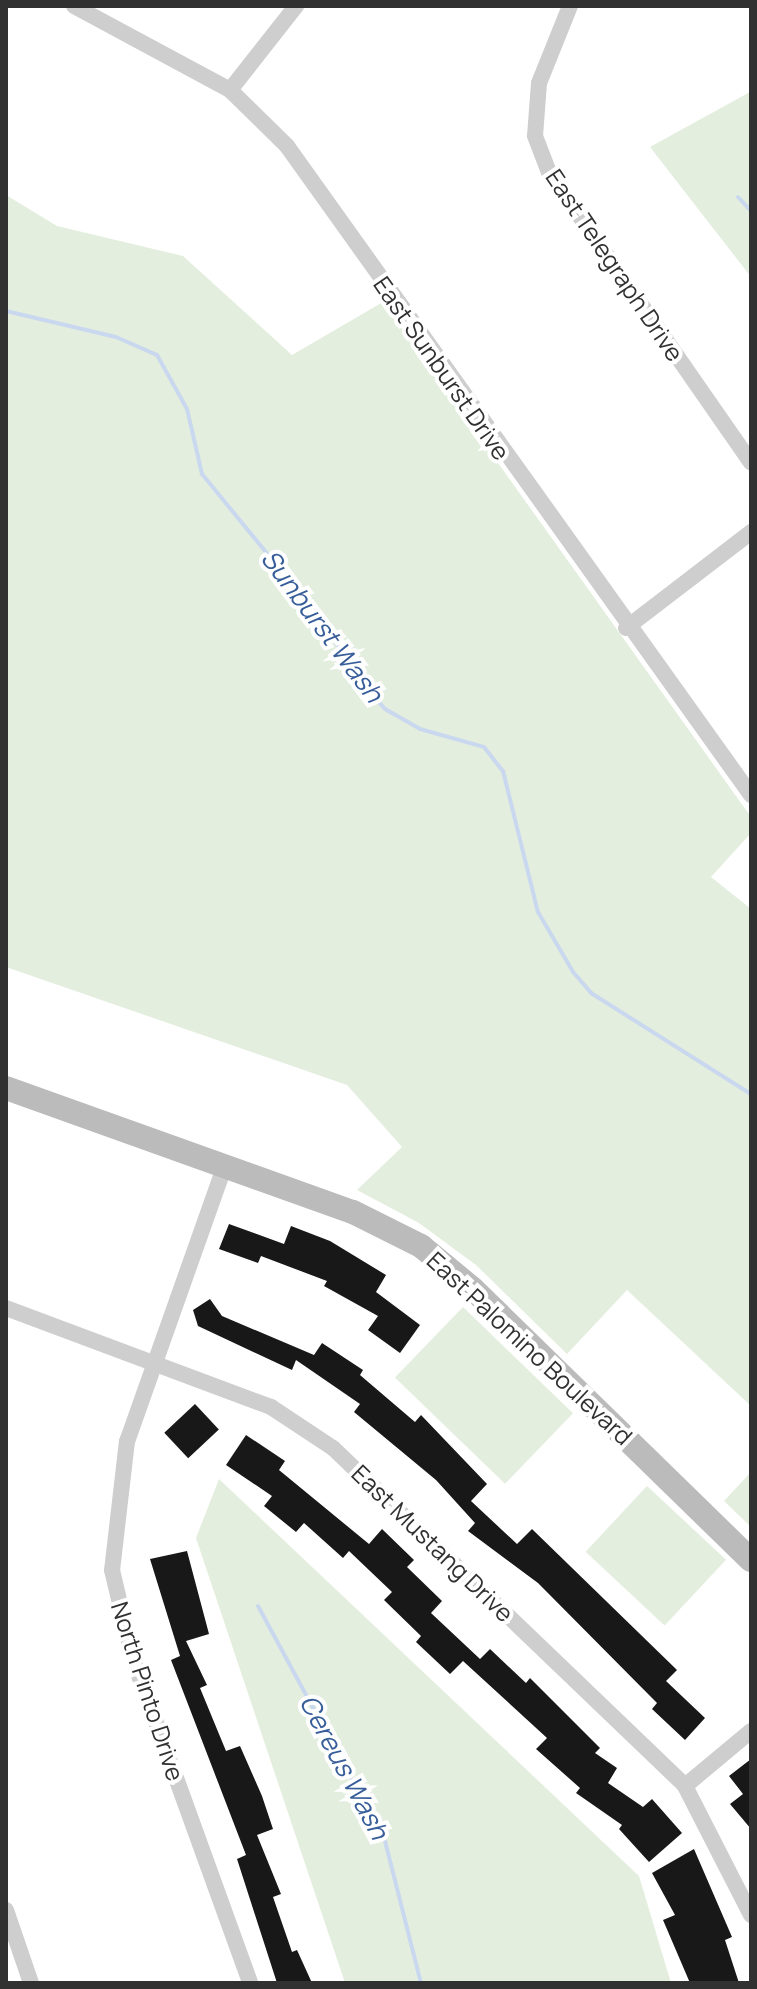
<!DOCTYPE html>
<style>
body{margin:0}
#map{position:relative;width:757px;height:1989px;overflow:hidden;background:#fff;font-family:Manrope,sans-serif}
div>[style]{position:absolute}
.green>*{inset:0;background:#e3eede;transform-origin:0 0}
.stream>*{height:4px;margin:-2px;padding:0 2px;transform-origin:2px;border-radius:2px;background:#cad8ef}
.building>*{inset:0;background:#181818;transform-origin:0 0}
.street>*{height:16px;margin:-8px;padding:0 8px;transform-origin:8px;border-radius:8px;background:#cecece}
.secondary>*{height:24px;margin:-12px;padding:0 12px;transform-origin:12px;border-radius:12px;background:#bbb}
span{translate:-50% -50%;white-space:nowrap;text-align:center;line-height:1.15;-webkit-text-stroke:8px #fff;paint-order:stroke}
.street-label{font-size:24px;color:#313131}
.water-label{font-size:26px;color:#385e9a;font-style:italic}
.frame{position:absolute;inset:0;border:8px solid #313131;pointer-events:none}
</style>
<div id="map">
<div class="green">
<div style="clip-path:polygon(750px 92px,751px 93px,751px 277px,650px 147px)"></div>
<div style="clip-path:polygon(6px 195px,57px 226px,183px 256px,292px 355px,383px 302px,751px 817px,751px 833px,711px 877px,751px 909px,751px 1406px,627px 1290px,567px 1354px,476px 1265px,419px 1223px,357px 1190px,402px 1147px,347px 1085px,6px 967px)"></div>
<div style="left:463px;top:1307px;width:153px;height:98px;rotate:44deg"></div>
<div style="clip-path:polygon(751px 1472px,751px 1527px,724px 1501px)"></div>
<div style="clip-path:polygon(219px 1479px,639px 1876px,671px 1983px,345px 1983px,196px 1538px)"></div>
<div style="left:647px;top:1486px;width:108px;height:90px;rotate:43deg"></div>
</div>
<div class="stream">
<div style="left:738px;top:197px;width:19px;rotate:47deg"></div>
<div style="left:6px;top:311px;width:113px;rotate:13.3deg"></div>
<div style="left:116px;top:337px;width:45px;rotate:23.7deg"></div>
<div style="left:157px;top:355px;width:62px;rotate:60.9deg"></div>
<div style="left:187px;top:409px;width:67px;rotate:77deg"></div>
<div style="left:202px;top:474px;width:193px;rotate:50.7deg"></div>
<div style="left:324px;top:623px;width:66px;rotate:58.7deg"></div>
<div style="left:358px;top:679px;width:40px;rotate:48deg"></div>
<div style="left:385px;top:709px;width:40px;rotate:29.7deg"></div>
<div style="left:420px;top:729px;width:66px;rotate:15.7deg"></div>
<div style="left:484px;top:747px;width:31px;rotate:52deg"></div>
<div style="left:503px;top:771px;width:145px;rotate:76.1deg"></div>
<div style="left:538px;top:912px;width:69px;rotate:59.7deg"></div>
<div style="left:573px;top:972px;width:28px;rotate:49deg"></div>
<div style="left:591px;top:993px;width:189px;rotate:32.3deg"></div>
<div style="left:258px;top:1606px;width:267px;rotate:61.6deg"></div>
<div style="left:385px;top:1841px;width:146px;rotate:75.8deg"></div>
</div>
<div class="building">
<div style="clip-path:polygon(229px 1224px,284px 1244px,291px 1226px,330px 1241px,386px 1275px,376px 1292px,420px 1325px,400px 1353px,368px 1330px,378px 1316px,324px 1286px,327px 1281px,261px 1256px,258px 1263px,219px 1249px)"></div>
<div style="clip-path:polygon(210px 1299px,222px 1316px,314px 1355px,322px 1343px,363px 1370px,360px 1375px,415px 1422px,421px 1415px,487px 1484px,471px 1501px,517px 1544px,532px 1529px,677px 1670px,666px 1681px,705px 1718px,685px 1740px,652px 1709px,657px 1703px,538px 1583px,468px 1531px,475px 1523px,436px 1480px,354px 1412px,360px 1404px,296px 1360px,292px 1370px,198px 1326px,193px 1310px)"></div>
<div style="left:195px;top:1404px;width:35px;height:42px;rotate:47deg"></div>
<div style="clip-path:polygon(246px 1435px,285px 1461px,279px 1470px,369px 1544px,382px 1529px,414px 1560px,407px 1567px,442px 1601px,431px 1613px,480px 1659px,490px 1649px,526px 1683px,530px 1678px,600px 1748px,595px 1753px,617px 1768px,608px 1783px,643px 1807px,652px 1799px,682px 1833px,649px 1862px,619px 1829px,622px 1825px,576px 1793px,580px 1788px,536px 1749px,547px 1738px,463px 1661px,450px 1674px,416px 1642px,421px 1636px,384px 1600px,392px 1592px,349px 1551px,343px 1558px,304px 1523px,296px 1532px,264px 1506px,272px 1496px,226px 1465px)"></div>
<div style="clip-path:polygon(187px 1551px,209px 1634px,186px 1641px,207px 1685px,200px 1688px,226px 1751px,240px 1746px,262px 1796px,273px 1829px,257px 1835px,281px 1894px,273px 1897px,292px 1952px,297px 1950px,312px 1983px,277px 1983px,237px 1859px,246px 1855px,171px 1660px,180px 1656px,150px 1559px)"></div>
<div style="clip-path:polygon(751px 1759px,751px 1829px,730px 1804px,743px 1794px,729px 1776px)"></div>
<div style="clip-path:polygon(694px 1849px,732px 1937px,725px 1940px,739px 1983px,690px 1983px,663px 1920px,675px 1915px,652px 1873px)"></div>
</div>
<div class="street">
<div style="left:74px;top:6px;width:177px;rotate:28.3deg"></div>
<div style="left:230px;top:90px;width:80px;rotate:44.5deg"></div>
<div style="left:287px;top:146px;width:798px;rotate:54.44deg"></div>
<div style="left:570px;top:6px;width:83px;rotate:111.9deg"></div>
<div style="left:539px;top:83px;width:53px;rotate:94.3deg"></div>
<div style="left:535px;top:136px;width:39px;rotate:69deg"></div>
<div style="left:549px;top:172px;width:354px;rotate:55.2deg"></div>
<div style="left:230px;top:90px;width:107px;rotate:-51.8deg"></div>
<div style="left:626px;top:628px;width:158px;rotate:-37.5deg"></div>
<div style="left:225px;top:1165px;width:293px;rotate:109.5deg"></div>
<div style="left:127px;top:1441px;width:130px;rotate:96.6deg"></div>
<div style="left:112px;top:1570px;width:91px;rotate:76.7deg"></div>
<div style="left:133px;top:1659px;width:344px;rotate:70.1deg"></div>
<div style="left:6px;top:1308px;width:283px;rotate:20.5deg"></div>
<div style="left:271px;top:1407px;width:74px;rotate:33.5deg"></div>
<div style="left:333px;top:1448px;width:488px;rotate:43.8deg"></div>
<div style="left:685px;top:1786px;width:145px;rotate:62.9deg"></div>
<div style="left:685px;top:1786px;width:86px;rotate:-39.8deg"></div>
<div style="left:6px;top:1910px;width:77px;rotate:71.1deg"></div>
</div>
<div class="secondary">
<div style="left:6px;top:1088px;width:368px;rotate:19.7deg"></div>
<div style="left:353px;top:1212px;width:76px;rotate:26.6deg"></div>
<div style="left:421px;top:1246px;width:67px;rotate:39.6deg"></div>
<div style="left:473px;top:1289px;width:388px;rotate:44.3deg"></div>
</div>
<div class="street-label">
<span style="left:615px;top:265px;rotate:56deg">East Telegraph Drive</span>
<span style="left:442px;top:368px;rotate:55deg">East Sunburst Drive</span>
<span style="left:530px;top:1348px;rotate:43deg">East Palomino Boulevard</span>
<span style="left:433px;top:1543px;rotate:44deg">East Mustang Drive</span>
<span style="left:148px;top:1691px;rotate:72deg">North Pinto Drive</span>
</div>
<div class="water-label">
<span style="left:322px;top:626px;rotate:53deg">Sunburst Wash</span>
<span style="left:344px;top:1767px;rotate:62deg">Cereus Wash</span>
</div>
<div class="frame"></div>
</div>
